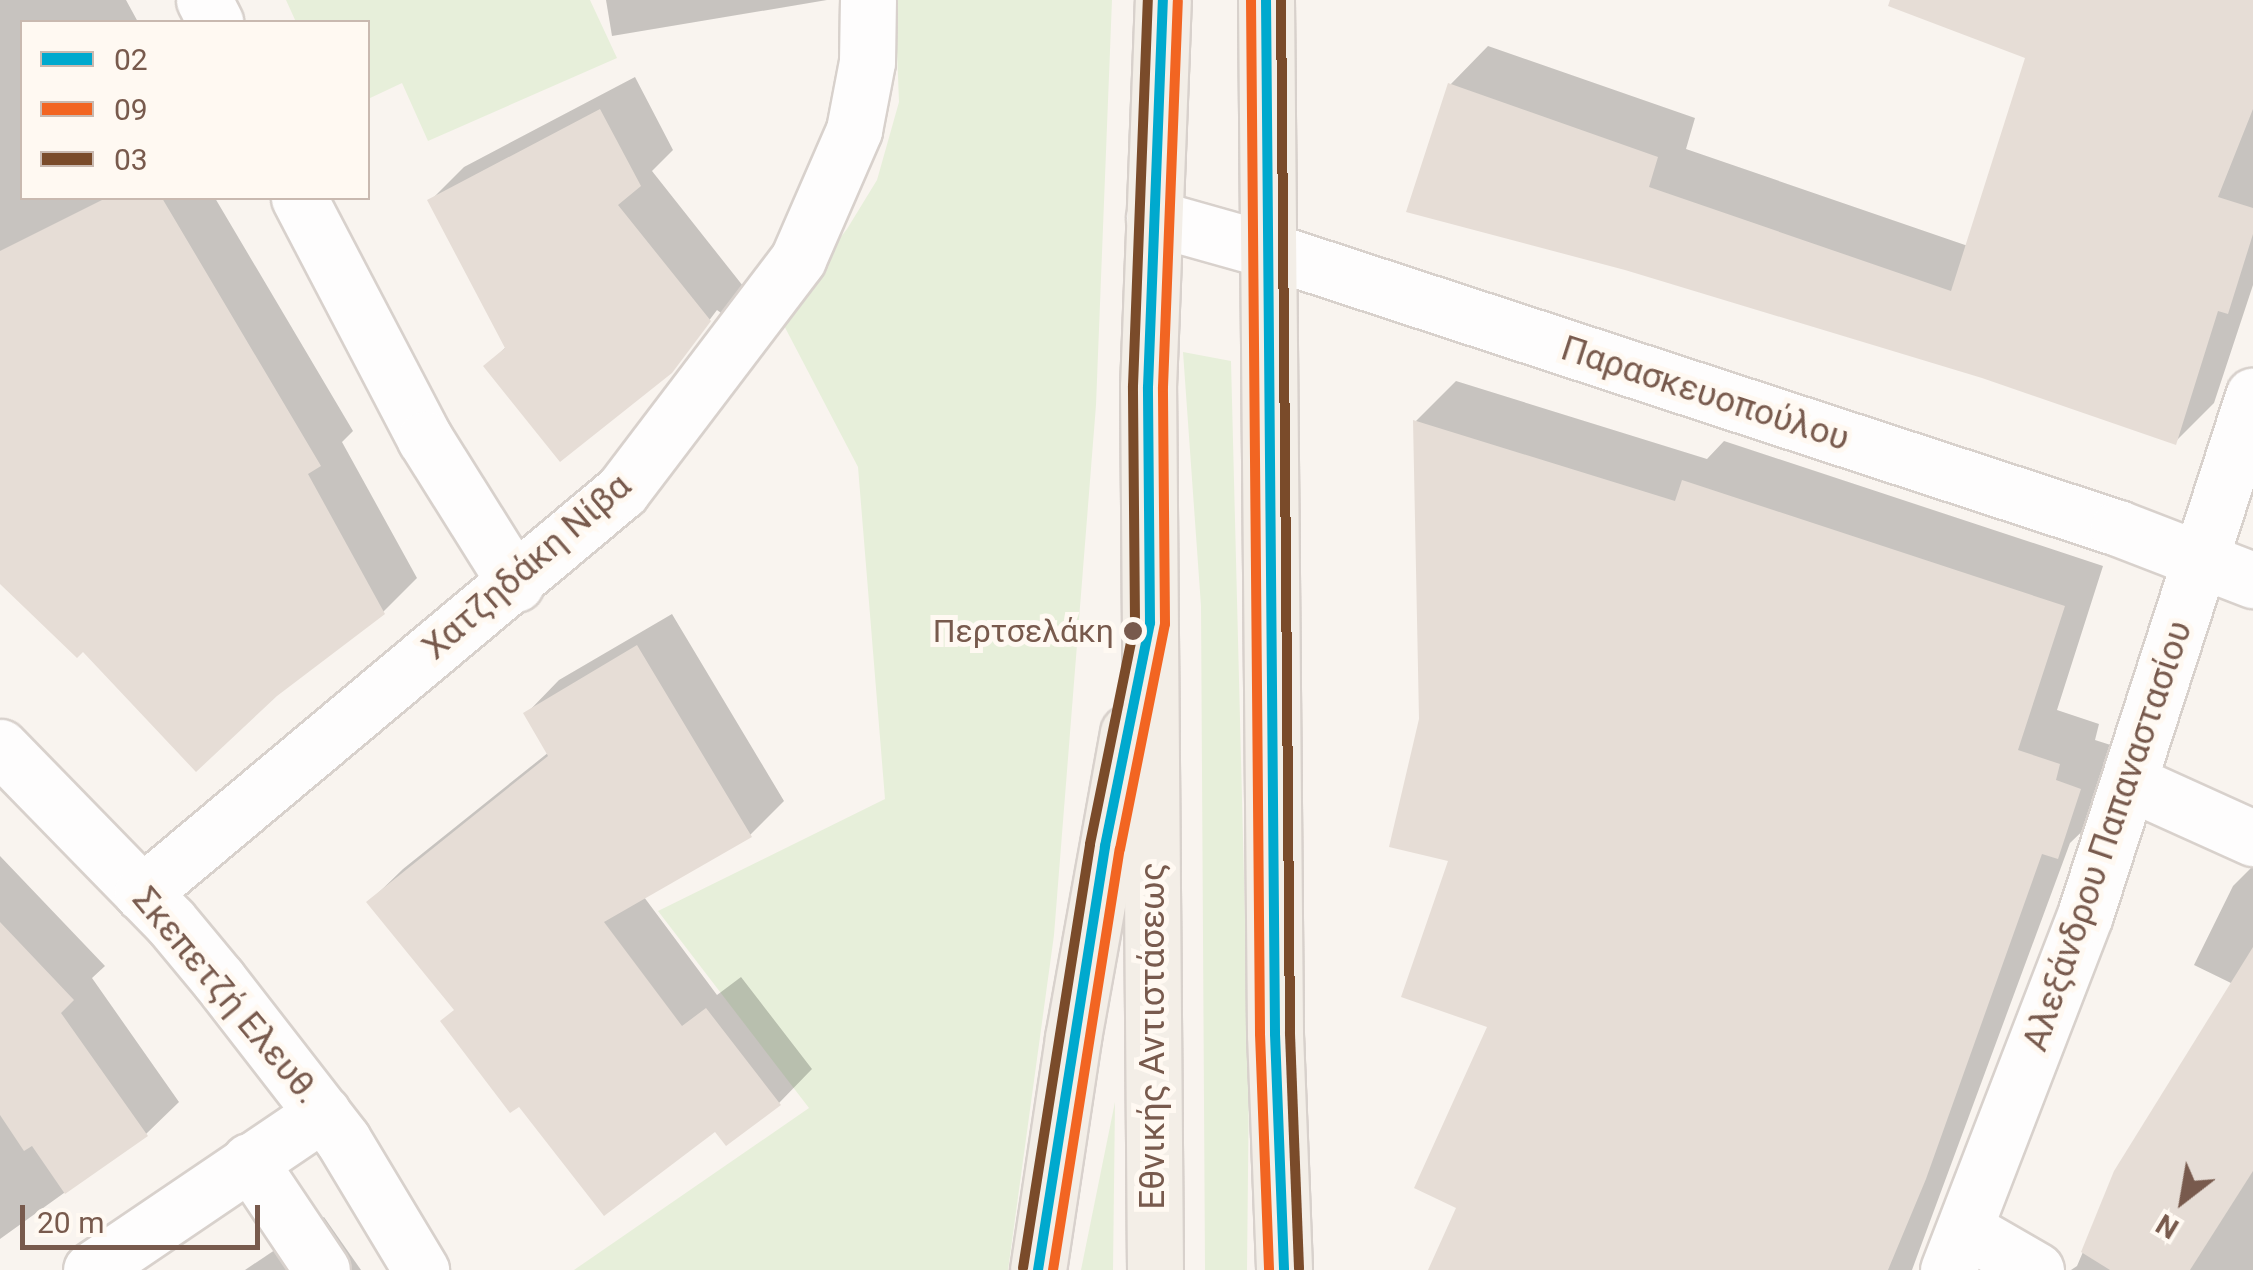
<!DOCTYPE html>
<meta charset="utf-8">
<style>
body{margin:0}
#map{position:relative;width:2253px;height:1270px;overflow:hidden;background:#f9f4ef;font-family:Roboto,sans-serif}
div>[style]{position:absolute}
.green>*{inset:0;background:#e7efda}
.shadow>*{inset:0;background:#0003}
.building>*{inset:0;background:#e6ddd6}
.roads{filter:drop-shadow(2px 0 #d8d1cc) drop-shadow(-2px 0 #d8d1cc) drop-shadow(0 2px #d8d1cc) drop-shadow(0 -2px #d8d1cc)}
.street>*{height:55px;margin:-27.5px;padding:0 27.5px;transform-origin:27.5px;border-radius:27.5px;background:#fefdfd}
.secondary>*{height:55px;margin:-27.5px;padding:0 27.5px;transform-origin:27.5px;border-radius:27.5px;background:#fefdfd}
.primary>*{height:55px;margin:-27.5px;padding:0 27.5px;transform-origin:27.5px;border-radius:27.5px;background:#f3eee7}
.bus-1>*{height:10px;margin:-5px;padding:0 5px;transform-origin:5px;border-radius:5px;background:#00a9ce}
.bus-2>*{height:10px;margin:-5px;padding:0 5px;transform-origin:5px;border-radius:5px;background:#f26522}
.bus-3>*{height:10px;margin:-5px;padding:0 5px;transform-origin:5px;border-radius:5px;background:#7a4b2a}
.dots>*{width:28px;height:28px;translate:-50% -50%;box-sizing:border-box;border:5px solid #fff9f2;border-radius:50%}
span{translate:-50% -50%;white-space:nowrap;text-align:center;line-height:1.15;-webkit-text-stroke:10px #fff9f2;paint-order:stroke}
.bus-label{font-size:32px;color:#785a4d}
.right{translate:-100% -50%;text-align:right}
.street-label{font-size:35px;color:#785a4d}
.legend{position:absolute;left:20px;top:20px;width:350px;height:180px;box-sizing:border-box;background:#fff9f2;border:2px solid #c9b9b0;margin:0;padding:12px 18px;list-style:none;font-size:30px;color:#785a4d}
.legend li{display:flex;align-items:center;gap:20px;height:50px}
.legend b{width:50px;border:2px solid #c9b9b0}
.north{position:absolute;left:2133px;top:1150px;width:100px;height:100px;-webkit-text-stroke:8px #fff9f2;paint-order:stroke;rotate:211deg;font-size:28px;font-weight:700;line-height:40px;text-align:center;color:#785a4d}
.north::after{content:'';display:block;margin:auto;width:35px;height:45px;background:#785a4d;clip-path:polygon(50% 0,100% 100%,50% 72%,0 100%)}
.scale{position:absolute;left:20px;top:1205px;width:240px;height:45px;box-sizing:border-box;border:5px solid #785a4d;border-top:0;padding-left:12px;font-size:30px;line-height:35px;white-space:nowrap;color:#785a4d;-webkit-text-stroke:8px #fff9f2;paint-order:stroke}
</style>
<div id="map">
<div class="green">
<div style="clip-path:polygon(286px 0,590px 0,617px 58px,428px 141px,402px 83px,368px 99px,368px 22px,296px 22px)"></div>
<div style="clip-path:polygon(895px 0,1112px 0,1096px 405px,1054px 935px,1008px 1270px,574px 1270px,809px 1108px,658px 911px,885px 799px,858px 467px,779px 316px,847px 229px,877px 180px,899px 102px)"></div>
<div style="clip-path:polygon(1183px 352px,1231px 361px,1249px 1077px,1247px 1270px,1205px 1270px,1201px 606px)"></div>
<div style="clip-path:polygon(1115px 1102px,1113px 1270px,1081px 1270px)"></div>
</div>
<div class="shadow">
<div style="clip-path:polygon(0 0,126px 0,138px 22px,22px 22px,22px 198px,215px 198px,353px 431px,342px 442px,417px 578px,383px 612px,275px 694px,83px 649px,0 580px)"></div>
<div style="clip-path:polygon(606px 0,827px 0,612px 36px)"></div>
<div style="clip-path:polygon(1931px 0,2253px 0,2253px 285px,2214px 403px,2175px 442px,1983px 376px,1450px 85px,1488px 46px,1695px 118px,1686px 149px,1968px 246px,2028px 56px)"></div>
<div style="clip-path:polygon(635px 77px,673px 150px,652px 171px,743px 286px,697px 345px,721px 313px,717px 310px,671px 371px,486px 366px,507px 346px,430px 201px,464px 167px)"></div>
<div style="clip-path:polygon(1456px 381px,1707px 459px,1724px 441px,2103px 566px,2057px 710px,2099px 724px,2095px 740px,2120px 748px,2098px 816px,2070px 843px,1912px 1270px,1431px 1270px,1460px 1206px,1490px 1026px,1421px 719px,1416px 421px)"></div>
<div style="clip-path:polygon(672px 614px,784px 801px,750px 835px,644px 897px,717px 995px,741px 977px,812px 1069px,779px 1103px,715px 1128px,456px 1009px,369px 902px,403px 869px,549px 752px,526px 714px,559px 680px)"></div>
<div style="clip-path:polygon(0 856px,105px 966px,92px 978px,179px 1102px,146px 1134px,0 1239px)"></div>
<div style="clip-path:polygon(2253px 866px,2253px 1270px,2071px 1270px,2077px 1266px,2117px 1172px,2233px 984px,2194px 965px,2233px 886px)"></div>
<div style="clip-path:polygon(324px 1217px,361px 1270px,245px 1270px)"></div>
</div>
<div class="building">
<div style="clip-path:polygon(1890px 0,2253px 0,2253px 109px,2218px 197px,2253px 208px,2253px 234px,2228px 314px,2218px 311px,2176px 445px,1982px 378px,1625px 270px,1406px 212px,1448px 83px,1658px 157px,1649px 187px,1951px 291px,2025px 58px,1888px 6px)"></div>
<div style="clip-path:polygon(600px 109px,641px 186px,618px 205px,711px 321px,672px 373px,560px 462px,483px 366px,505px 348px,427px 200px)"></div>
<div style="clip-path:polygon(106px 198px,162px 198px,321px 466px,308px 474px,385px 614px,277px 696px,196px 772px,83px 652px,77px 658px,0 584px,0 251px)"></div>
<div style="clip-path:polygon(1413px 420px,1675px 501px,1682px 480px,2065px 606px,2018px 750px,2060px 764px,2056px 780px,2081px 789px,2058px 859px,2042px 854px,1926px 1179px,1888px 1270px,1428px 1270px,1456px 1208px,1414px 1188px,1487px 1027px,1401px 997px,1448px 861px,1389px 847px,1419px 719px)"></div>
<div style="clip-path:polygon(637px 645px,752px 837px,604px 922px,682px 1026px,706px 1008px,781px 1105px,726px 1146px,715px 1132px,604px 1216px,519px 1107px,510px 1113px,440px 1021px,454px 1010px,366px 902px,548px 756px,523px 713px)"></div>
<div style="clip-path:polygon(0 922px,74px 1000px,61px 1013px,148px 1136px,65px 1194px,32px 1146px,24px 1151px,0 1115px)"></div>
<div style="clip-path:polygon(2253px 947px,2253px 1171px,2190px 1270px,2110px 1270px,2081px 1252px,2114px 1171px)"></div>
</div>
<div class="roads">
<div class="street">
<div style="left:204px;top:0;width:25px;rotate:63deg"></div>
<div style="left:299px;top:198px;width:272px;rotate:62.4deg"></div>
<div style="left:425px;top:439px;width:171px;rotate:57.9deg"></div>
<div style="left:1154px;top:218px;width:118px;rotate:15.7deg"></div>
<div style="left:1268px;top:250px;width:894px;rotate:18.11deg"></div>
<div style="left:2118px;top:528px;width:145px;rotate:21.1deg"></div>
<div style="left:0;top:747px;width:243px;rotate:45.7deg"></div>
<div style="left:170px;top:921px;width:77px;rotate:50.3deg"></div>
<div style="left:219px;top:980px;width:202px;rotate:52.2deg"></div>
<div style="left:343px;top:1140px;width:152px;rotate:59deg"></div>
<div style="left:2131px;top:783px;width:134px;rotate:24.3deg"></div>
<div style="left:142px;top:893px;width:626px;rotate:-39.95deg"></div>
<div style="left:622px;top:491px;width:291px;rotate:-52.8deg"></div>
<div style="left:798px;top:259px;width:141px;rotate:-66.5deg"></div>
<div style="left:854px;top:130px;width:69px;rotate:-79.2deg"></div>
<div style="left:867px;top:62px;width:62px;rotate:-89.1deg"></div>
<div style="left:249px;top:1161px;width:131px;rotate:56.2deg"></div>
<div style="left:1965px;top:1229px;width:82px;rotate:30deg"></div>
<div style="left:91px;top:1270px;width:280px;rotate:-34.1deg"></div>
</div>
<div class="secondary">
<div style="left:1948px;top:1270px;width:381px;rotate:-68.9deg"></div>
<div style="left:2085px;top:915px;width:546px;rotate:-72.06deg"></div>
</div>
<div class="primary">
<div style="left:1266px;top:0;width:1034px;rotate:89.5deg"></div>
<div style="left:1275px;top:1034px;width:236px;rotate:87.8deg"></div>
<div style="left:1038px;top:1270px;width:235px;rotate:-81.4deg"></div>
<div style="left:1073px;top:1038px;width:310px;rotate:-79.8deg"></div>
<div style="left:1155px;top:1270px;width:883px;rotate:-90.45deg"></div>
<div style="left:1148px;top:387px;width:387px;rotate:-87.8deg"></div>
</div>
</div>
<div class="bus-1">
<div style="left:1266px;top:0;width:1034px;rotate:89.5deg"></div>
<div style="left:1275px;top:1034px;width:236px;rotate:87.8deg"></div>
<div style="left:1038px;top:1270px;width:429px;rotate:-81deg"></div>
<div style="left:1105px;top:846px;width:227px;rotate:-78.6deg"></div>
<div style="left:1150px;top:623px;width:236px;rotate:-90.5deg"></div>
<div style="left:1148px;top:387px;width:387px;rotate:-87.8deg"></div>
</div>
<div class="bus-2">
<div style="left:1251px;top:0;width:1034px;rotate:89.5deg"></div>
<div style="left:1260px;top:1034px;width:236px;rotate:87.8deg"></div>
<div style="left:1053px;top:1270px;width:426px;rotate:-81deg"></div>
<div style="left:1120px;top:849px;width:229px;rotate:-78.7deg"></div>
<div style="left:1165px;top:624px;width:237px;rotate:-90.5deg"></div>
<div style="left:1163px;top:387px;width:386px;rotate:-87.8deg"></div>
</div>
<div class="bus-3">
<div style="left:1281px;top:0;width:1034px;rotate:89.5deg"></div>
<div style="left:1290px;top:1034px;width:235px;rotate:87.8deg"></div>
<div style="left:1023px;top:1268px;width:429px;rotate:-81deg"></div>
<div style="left:1090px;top:844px;width:227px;rotate:-78.5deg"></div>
<div style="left:1135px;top:622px;width:236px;rotate:-90.5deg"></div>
<div style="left:1133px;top:386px;width:386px;rotate:-87.8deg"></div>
</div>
<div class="dots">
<div style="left:1133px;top:631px;background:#785a4d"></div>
</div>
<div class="bus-label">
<span class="right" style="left:1114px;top:631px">Περτσελάκη</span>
</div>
<div class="street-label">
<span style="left:1705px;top:394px;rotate:18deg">Παρασκευοπούλου</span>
<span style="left:527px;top:567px;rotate:-41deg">Χατζηδάκη Νίβα</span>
<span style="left:2108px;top:836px;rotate:-71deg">Αλεξάνδρου Παπαναστασίου</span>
<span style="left:226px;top:996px;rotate:50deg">Σκεπετζή Ελευθ.</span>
<span style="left:1153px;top:1036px;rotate:-90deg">Εθνικής Αντιστάσεως</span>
</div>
<ul class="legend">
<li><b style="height:12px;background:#00a9ce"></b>02</li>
<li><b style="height:12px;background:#f26522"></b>09</li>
<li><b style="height:12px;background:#7a4b2a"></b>03</li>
</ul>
<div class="north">N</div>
<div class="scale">20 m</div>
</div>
